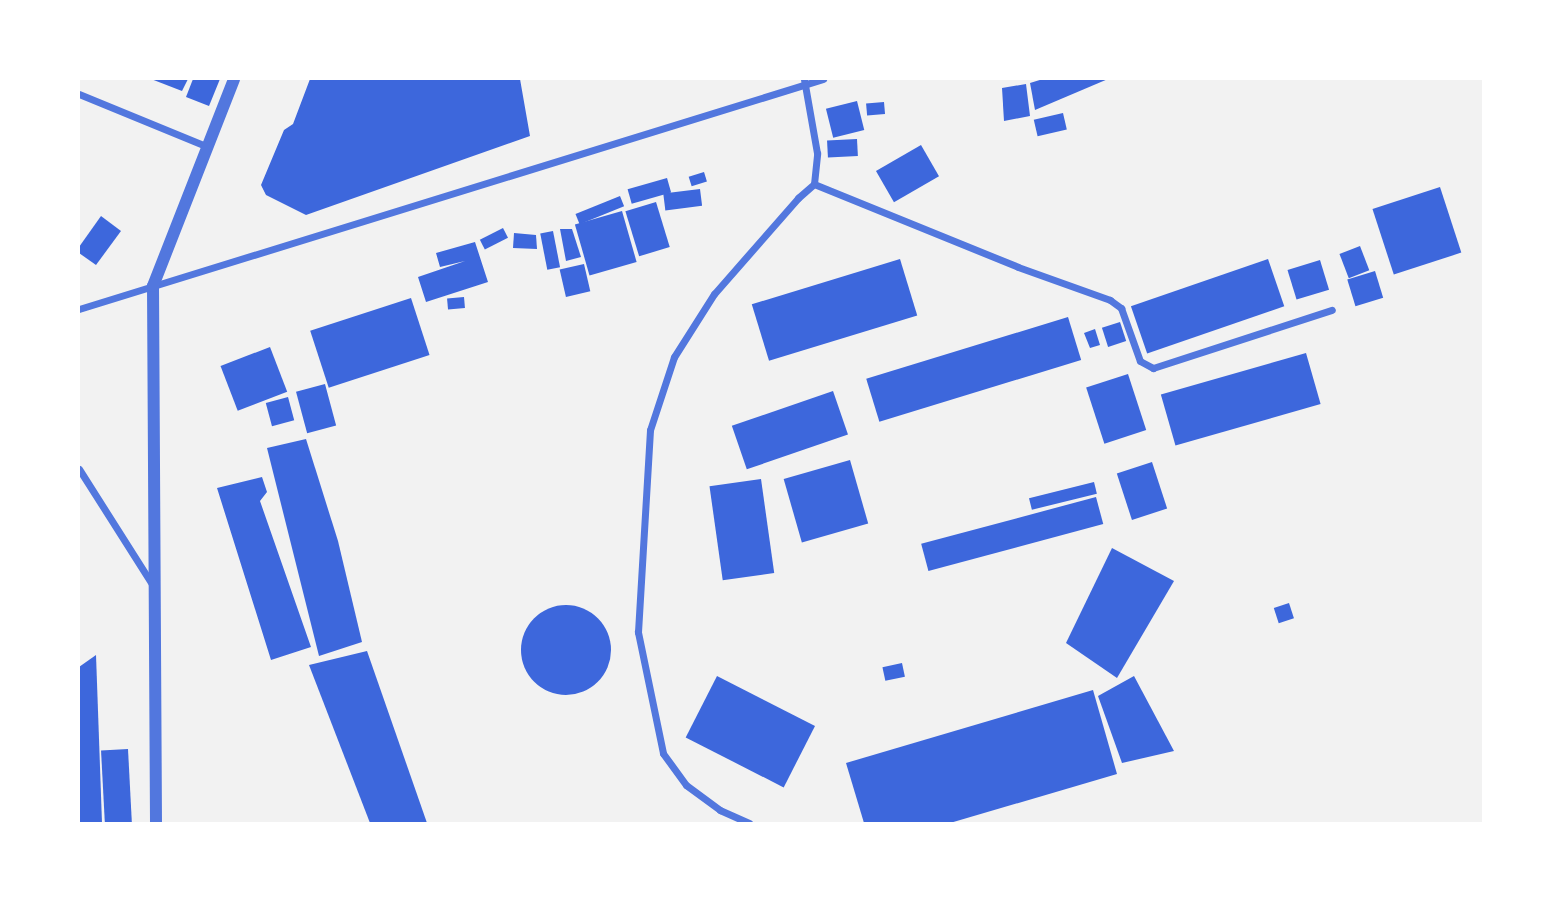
<!DOCTYPE html>
<style>
body{margin:0}
#map{position:relative;width:1562px;height:902px;overflow:hidden;background:#f2f2f2;font-family:"IBM Plex Serif",serif}
div>[style]{position:absolute}
.building>*{inset:0;background:#3d67dc;transform-origin:0 0}
.round{border-radius:50%}
.minor>*{height:7px;margin:-3.5px;padding:0 3.5px;transform-origin:3.5px;border-radius:3.5px;background:#5277de}
.tertiary>*{height:12px;margin:-6px;padding:0 6px;transform-origin:6px;border-radius:6px;background:#5277de}
span{translate:-50% -50%;white-space:nowrap;text-align:center;line-height:1.15;-webkit-text-stroke:5px #fff;paint-order:stroke}
.frame{position:absolute;inset:0;border:80px solid #fff;pointer-events:none}
</style>
<div id="map">
<div class="building">
<div style="clip-path:polygon(151px 79px,188px 79px,182px 91px)"></div>
<div style="clip-path:polygon(193px 79px,220px 79px,209px 106px,186px 97px)"></div>
<div style="clip-path:polygon(310px 79px,520px 79px,530px 136px,306px 215px,266px 195px,261px 185px,284px 130px,293px 124px)"></div>
<div style="clip-path:polygon(1043px 79px,1108px 79px,1035px 110px,1030px 83px)"></div>
<div style="clip-path:polygon(1026px 84px,1030px 116px,1004px 121px,1002px 88px)"></div>
<div style="left:857px;top:101px;width:30px;height:32px;rotate:76deg"></div>
<div style="left:884px;top:102px;width:12px;height:18px;rotate:85deg"></div>
<div style="left:1063px;top:113px;width:17px;height:30px;rotate:77deg"></div>
<div style="left:857px;top:139px;width:17px;height:30px;rotate:87deg"></div>
<div style="left:921px;top:145px;width:36px;height:52px;rotate:60deg"></div>
<div style="left:704px;top:172px;width:10px;height:16px;rotate:73deg"></div>
<div style="left:667px;top:178px;width:15px;height:41px;rotate:74deg"></div>
<div style="left:1440px;top:187px;width:69px;height:71px;rotate:72deg"></div>
<div style="left:700px;top:189px;width:17px;height:37px;rotate:83deg"></div>
<div style="left:620px;top:196px;width:11px;height:48px;rotate:68deg"></div>
<div style="left:656px;top:202px;width:47px;height:32px;rotate:73deg"></div>
<div style="left:622px;top:211px;width:53px;height:49px;rotate:74deg"></div>
<div style="clip-path:polygon(101px 216px,121px 231px,96px 265px,79px 253px,79px 247px)"></div>
<div style="left:503px;top:228px;width:11px;height:26px;rotate:63deg"></div>
<div style="clip-path:polygon(560px 229px,572px 229px,581px 257px,566px 261px)"></div>
<div style="left:553px;top:231px;width:37px;height:13px;rotate:79deg"></div>
<div style="clip-path:polygon(514px 233px,536px 235px,537px 249px,513px 248px)"></div>
<div style="clip-path:polygon(475px 242px,488px 282px,426px 302px,418px 277px,465px 261px,440px 267px,436px 253px)"></div>
<div style="left:1360px;top:246px;width:26px;height:22px;rotate:69deg"></div>
<div style="left:900px;top:259px;width:59px;height:155px;rotate:73deg"></div>
<div style="left:1268px;top:259px;width:50px;height:145px;rotate:71deg"></div>
<div style="left:1320px;top:260px;width:31px;height:34px;rotate:73deg"></div>
<div style="left:584px;top:264px;width:28px;height:25px;rotate:77deg"></div>
<div style="left:1375px;top:271px;width:28px;height:29px;rotate:73deg"></div>
<div style="left:464px;top:297px;width:11px;height:17px;rotate:85deg"></div>
<div style="left:411px;top:298px;width:60px;height:106px;rotate:72deg"></div>
<div style="left:1068px;top:317px;width:45px;height:211px;rotate:73deg"></div>
<div style="left:1120px;top:322px;width:20px;height:19px;rotate:72deg"></div>
<div style="clip-path:polygon(1095px 329px,1100px 345px,1090px 348px,1084px 333px)"></div>
<div style="left:270px;top:347px;width:48px;height:53px;rotate:69deg"></div>
<div style="left:1306px;top:353px;width:53px;height:151px;rotate:74deg"></div>
<div style="left:1128px;top:374px;width:59px;height:44px;rotate:72deg"></div>
<div style="left:325px;top:384px;width:43px;height:30px;rotate:75deg"></div>
<div style="left:833px;top:391px;width:46px;height:107px;rotate:71deg"></div>
<div style="left:288px;top:397px;width:24px;height:23px;rotate:75deg"></div>
<div style="clip-path:polygon(306px 439px,338px 541px,362px 642px,319px 656px,267px 448px)"></div>
<div style="left:850px;top:460px;width:66px;height:69px;rotate:74deg"></div>
<div style="left:1152px;top:462px;width:49px;height:37px;rotate:72deg"></div>
<div style="clip-path:polygon(262px 477px,267px 492px,260px 501px,311px 647px,271px 660px,217px 488px)"></div>
<div style="left:761px;top:479px;width:95px;height:52px;rotate:82deg"></div>
<div style="left:1094px;top:482px;width:12px;height:67px;rotate:76deg"></div>
<div style="left:1096px;top:497px;width:28px;height:181px;rotate:75deg"></div>
<div style="clip-path:polygon(1112px 548px,1174px 581px,1117px 678px,1066px 643px)"></div>
<div style="left:1289px;top:603px;width:16px;height:16px;rotate:72deg"></div>
<div class="round" style="left:521px;top:605px;width:90px;height:90px"></div>
<div style="clip-path:polygon(367px 651px,427px 823px,370px 823px,309px 665px)"></div>
<div style="clip-path:polygon(96px 655px,102px 823px,79px 823px,79px 667px)"></div>
<div style="left:902px;top:663px;width:14px;height:20px;rotate:78deg"></div>
<div style="left:717px;top:676px;width:110px;height:69px;rotate:27deg"></div>
<div style="clip-path:polygon(1134px 676px,1174px 751px,1122px 763px,1098px 696px)"></div>
<div style="clip-path:polygon(1093px 690px,1117px 774px,950px 823px,864px 823px,846px 763px)"></div>
<div style="left:128px;top:749px;width:74px;height:27px;rotate:87deg"></div>
</div>
<div class="minor">
<div style="left:79px;top:94px;width:139px;rotate:22.3deg"></div>
<div style="left:814px;top:184px;width:220px;rotate:22.1deg"></div>
<div style="left:1018px;top:267px;width:98px;rotate:19.7deg"></div>
<div style="left:1110px;top:300px;width:14px;rotate:36deg"></div>
<div style="left:1121px;top:308px;width:56px;rotate:70.3deg"></div>
<div style="left:1140px;top:361px;width:15px;rotate:28deg"></div>
<div style="left:1153px;top:368px;width:188px;rotate:-18deg"></div>
<div style="left:79px;top:309px;width:779px;rotate:-17.18deg"></div>
<div style="left:79px;top:469px;width:136px;rotate:57.6deg"></div>
<div style="left:749px;top:823px;width:32px;rotate:-156deg"></div>
<div style="left:720px;top:810px;width:42px;rotate:-143.7deg"></div>
<div style="left:686px;top:785px;width:39px;rotate:-126deg"></div>
<div style="left:663px;top:753px;width:124px;rotate:-101.7deg"></div>
<div style="left:638px;top:632px;width:202px;rotate:-86.6deg"></div>
<div style="left:650px;top:430px;width:77px;rotate:-71.8deg"></div>
<div style="left:674px;top:357px;width:75px;rotate:-57.6deg"></div>
<div style="left:714px;top:294px;width:128px;rotate:-48.8deg"></div>
<div style="left:798px;top:198px;width:21px;rotate:-41deg"></div>
<div style="left:814px;top:184px;width:31px;rotate:-84deg"></div>
<div style="left:817px;top:153px;width:75px;rotate:-100deg"></div>
</div>
<div class="tertiary">
<div style="left:156px;top:823px;width:537px;rotate:-90.32deg"></div>
<div style="left:153px;top:286px;width:222px;rotate:-68.6deg"></div>
</div>
<div class="frame"></div>
</div>
